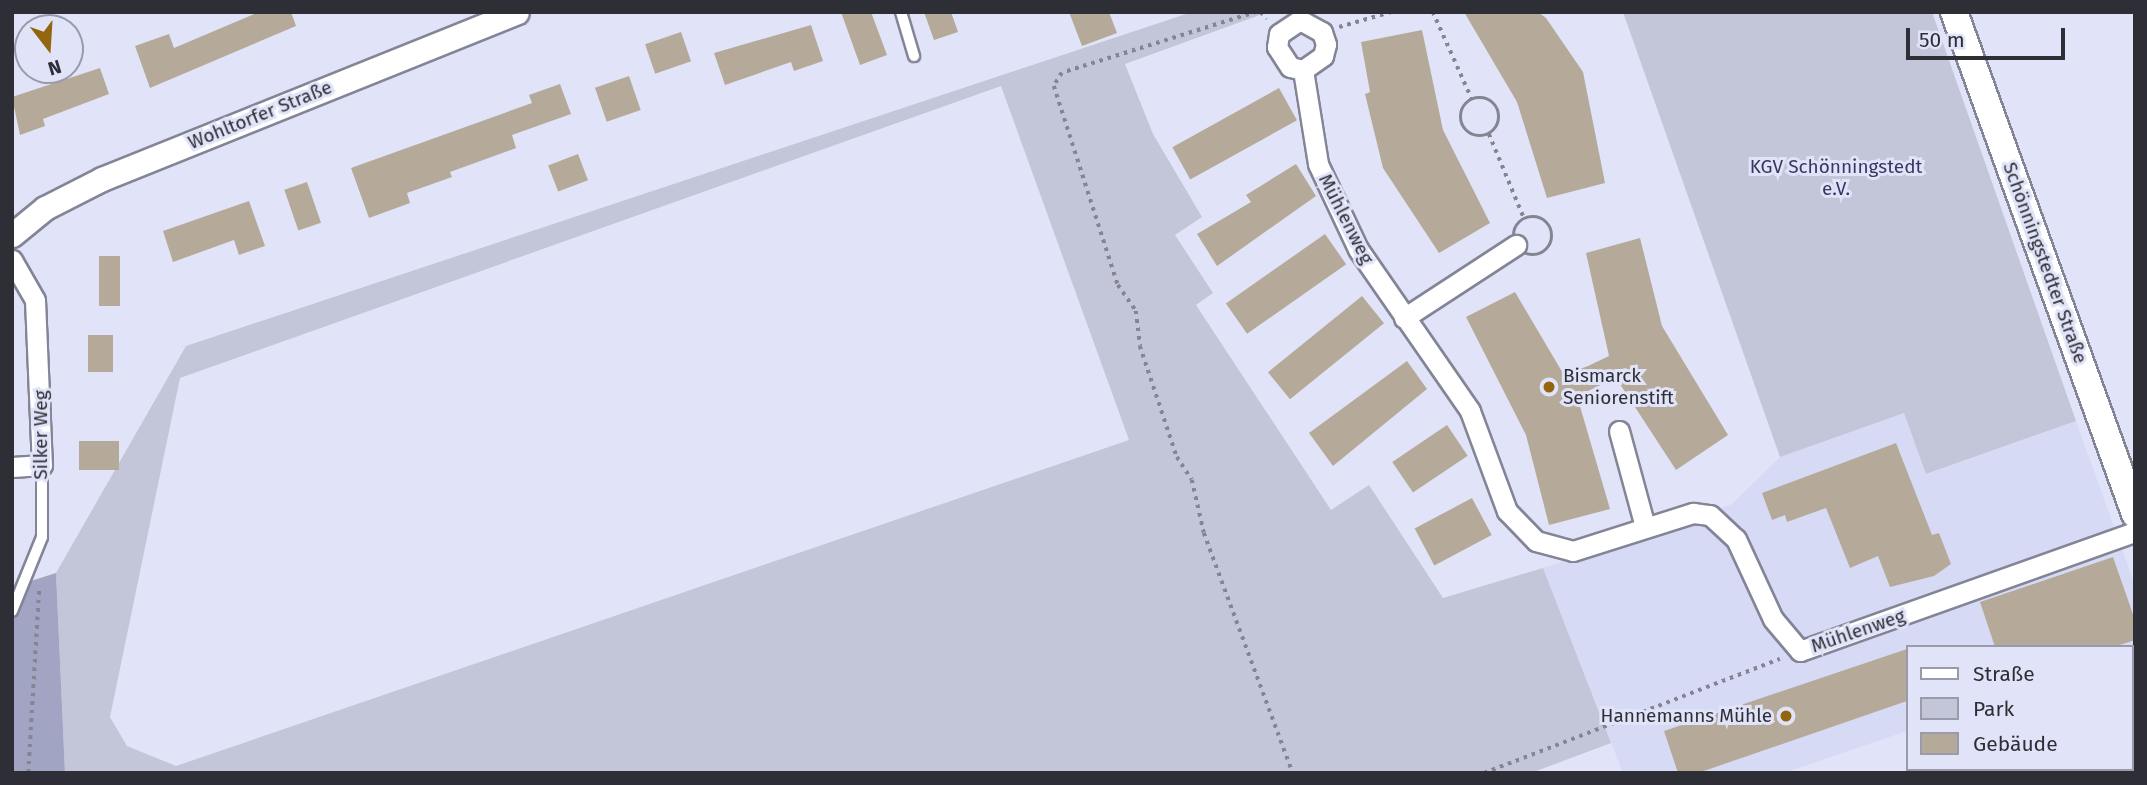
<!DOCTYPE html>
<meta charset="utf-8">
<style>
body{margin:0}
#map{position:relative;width:2147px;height:785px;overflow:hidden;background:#e1e4f8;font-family:"Fira Sans",sans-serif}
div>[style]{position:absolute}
.built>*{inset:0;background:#d7daf5}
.green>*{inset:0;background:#c3c5d8}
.forest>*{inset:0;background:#a1a4c2}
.building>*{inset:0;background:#b5aa99;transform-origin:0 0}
.path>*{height:3.5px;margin-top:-1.75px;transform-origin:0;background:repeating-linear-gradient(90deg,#838593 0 3.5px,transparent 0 8.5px)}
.path>.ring{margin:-1.75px;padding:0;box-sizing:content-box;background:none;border:3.5px solid #838593;border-radius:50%}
.roads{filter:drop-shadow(2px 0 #838597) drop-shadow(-2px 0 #838597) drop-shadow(0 2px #838597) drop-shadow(0 -2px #838597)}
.service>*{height:10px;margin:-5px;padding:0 5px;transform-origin:5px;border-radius:5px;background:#fff}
.minor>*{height:19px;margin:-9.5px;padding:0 9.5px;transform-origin:9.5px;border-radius:9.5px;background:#fff}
.tertiary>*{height:23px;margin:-11.5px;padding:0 11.5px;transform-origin:11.5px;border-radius:11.5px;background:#fff}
.secondary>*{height:26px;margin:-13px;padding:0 13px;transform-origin:13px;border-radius:13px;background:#fff}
.dots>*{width:19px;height:19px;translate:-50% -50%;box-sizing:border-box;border:4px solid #e1e4f8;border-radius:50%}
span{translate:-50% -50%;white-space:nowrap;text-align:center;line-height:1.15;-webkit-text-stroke:6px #e1e4f8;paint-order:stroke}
.street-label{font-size:19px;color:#2d2e36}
.park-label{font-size:19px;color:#363862}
.poi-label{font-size:19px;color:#2d2e36}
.left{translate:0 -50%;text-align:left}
.right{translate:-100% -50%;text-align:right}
.frame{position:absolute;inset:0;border:14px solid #2d2e36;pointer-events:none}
.legend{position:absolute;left:1906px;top:645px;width:228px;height:126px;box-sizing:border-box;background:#e1e4f8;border:2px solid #999baa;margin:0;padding:9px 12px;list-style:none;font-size:21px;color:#2d2e36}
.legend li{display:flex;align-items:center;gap:14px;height:35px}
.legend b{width:35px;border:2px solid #999baa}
.north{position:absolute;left:14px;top:14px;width:70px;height:70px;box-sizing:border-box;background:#e1e4f8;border:2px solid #999baa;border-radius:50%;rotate:163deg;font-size:19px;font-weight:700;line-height:28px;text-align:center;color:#2d2e36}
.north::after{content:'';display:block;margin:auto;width:24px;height:32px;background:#91660f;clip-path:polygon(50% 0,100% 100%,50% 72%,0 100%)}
.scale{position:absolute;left:1906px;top:28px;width:159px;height:32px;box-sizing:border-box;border:4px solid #2d2e36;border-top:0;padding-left:9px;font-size:21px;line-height:24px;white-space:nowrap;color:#2d2e36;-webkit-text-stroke:5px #e1e4f8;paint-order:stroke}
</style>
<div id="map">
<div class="built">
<div style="clip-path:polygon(1905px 412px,1927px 474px,2076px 421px,2135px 585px,2135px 701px,2131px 647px,1907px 647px,1907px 731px,1784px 773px,1623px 773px,1543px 568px,1732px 504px,1780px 457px)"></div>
</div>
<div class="green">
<div style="clip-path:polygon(evenodd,1192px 12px,1268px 12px,1125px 64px,1153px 134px,1202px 217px,1175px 235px,1213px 293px,1196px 305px,1331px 510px,1369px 485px,1443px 598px,1543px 568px,1611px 743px,1531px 773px,65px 773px,56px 573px,186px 346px,1192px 12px,1001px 86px,1129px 440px,176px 766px,127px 746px,110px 717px,180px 378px,1001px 86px)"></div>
<div style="clip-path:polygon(1623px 12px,1932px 12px,2076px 421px,1926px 474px,1904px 413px,1780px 457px)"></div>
</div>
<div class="forest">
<div style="clip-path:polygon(56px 573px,65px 773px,12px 773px,12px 587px)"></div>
</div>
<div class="building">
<div style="clip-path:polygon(259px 12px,291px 12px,296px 26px,150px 88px,135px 46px,169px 34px,174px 48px)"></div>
<div style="clip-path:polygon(841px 12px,871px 12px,887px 55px,860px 65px)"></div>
<div style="clip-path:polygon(924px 12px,951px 12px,958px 32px,934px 40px)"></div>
<div style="clip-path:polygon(1069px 12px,1109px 12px,1117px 33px,1082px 46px)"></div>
<div style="clip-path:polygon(1464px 12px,1538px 12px,1546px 18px,1583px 72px,1605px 183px,1547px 198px,1517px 102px)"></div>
<div style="clip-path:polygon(811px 25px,823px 61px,794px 71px,791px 62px,725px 85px,714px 53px)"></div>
<div style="clip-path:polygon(1422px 30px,1443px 130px,1490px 223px,1439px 253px,1383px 168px,1365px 94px,1370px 92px,1361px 42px)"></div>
<div style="left:681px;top:32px;width:31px;height:38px;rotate:71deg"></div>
<div style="clip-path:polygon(100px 68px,109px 94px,43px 119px,45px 126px,20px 135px,12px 97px)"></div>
<div style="left:629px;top:76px;width:36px;height:36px;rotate:71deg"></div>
<div style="clip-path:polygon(560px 84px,571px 114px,512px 135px,516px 148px,450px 172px,452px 177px,407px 193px,410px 203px,369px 218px,351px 168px,532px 103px,529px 95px)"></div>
<div style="left:1279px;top:88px;width:37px;height:122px;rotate:61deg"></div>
<div style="left:578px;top:154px;width:28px;height:32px;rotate:69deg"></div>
<div style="clip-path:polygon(1296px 164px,1316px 196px,1217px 266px,1197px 234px,1251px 202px,1246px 195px)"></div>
<div style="left:307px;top:182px;width:43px;height:24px;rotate:71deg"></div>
<div style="clip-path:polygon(249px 201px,265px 246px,239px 255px,234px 240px,173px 262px,163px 231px)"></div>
<div style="left:1325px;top:234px;width:37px;height:121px;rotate:55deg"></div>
<div style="clip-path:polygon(1640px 238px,1662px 326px,1728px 435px,1676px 470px,1616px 378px,1577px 396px,1610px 509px,1549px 525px,1526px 435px,1466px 317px,1515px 292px,1564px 375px,1588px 366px,1609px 356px,1586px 253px)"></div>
<div style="left:99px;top:256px;width:21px;height:50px"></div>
<div style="left:1362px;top:296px;width:35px;height:121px;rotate:51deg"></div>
<div style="left:88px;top:335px;width:25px;height:37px"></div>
<div style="clip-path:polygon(1407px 361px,1427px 389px,1333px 466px,1309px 433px)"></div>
<div style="left:1447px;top:425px;width:37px;height:66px;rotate:56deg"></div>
<div style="left:79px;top:441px;width:40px;height:29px"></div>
<div style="clip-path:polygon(1896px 443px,1932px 535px,1939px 533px,1951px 564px,1934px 576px,1890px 587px,1878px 556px,1850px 568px,1826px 508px,1787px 522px,1785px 515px,1772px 520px,1762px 493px)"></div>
<div style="left:1472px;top:498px;width:42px;height:65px;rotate:62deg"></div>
<div style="clip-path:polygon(2113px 557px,2135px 620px,2135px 640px,2114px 647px,1995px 647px,1980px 602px)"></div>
<div style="clip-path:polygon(1907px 649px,1907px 701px,1698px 773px,1678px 773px,1664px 731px)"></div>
</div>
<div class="path">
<div style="left:1257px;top:12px;width:204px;rotate:162.6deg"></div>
<div style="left:1062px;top:73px;width:15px;rotate:122deg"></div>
<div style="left:1054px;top:86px;width:209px;rotate:72.2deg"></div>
<div style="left:1118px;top:285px;width:32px;rotate:55deg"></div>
<div style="left:1136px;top:311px;width:35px;rotate:83deg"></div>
<div style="left:1140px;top:346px;width:117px;rotate:71.6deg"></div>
<div style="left:1177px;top:457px;width:27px;rotate:57deg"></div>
<div style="left:1192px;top:480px;width:54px;rotate:77.2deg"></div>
<div style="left:1204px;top:533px;width:256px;rotate:69.7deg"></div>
<div style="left:1261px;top:12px;width:9px;rotate:54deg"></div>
<div style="left:1433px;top:12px;width:95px;rotate:65.9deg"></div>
<div style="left:1339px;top:27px;width:54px;rotate:-16.1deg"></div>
<div class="ring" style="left:1461px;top:98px;width:34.5px;height:34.5px"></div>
<div style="left:1489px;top:134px;width:91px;rotate:67.4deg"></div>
<div class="ring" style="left:1514px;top:217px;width:34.5px;height:34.5px"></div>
<div style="left:28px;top:773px;width:185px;rotate:-86.6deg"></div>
<div style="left:1484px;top:773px;width:317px;rotate:-21.1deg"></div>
</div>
<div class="roads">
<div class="service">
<div style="left:901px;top:12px;width:46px;rotate:73.5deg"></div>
<div style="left:12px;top:611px;width:80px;rotate:-67.9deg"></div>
<div style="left:42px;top:537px;width:72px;rotate:-90deg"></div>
</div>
<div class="minor">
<div style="left:1303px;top:70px;width:13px;rotate:-167deg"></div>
<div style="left:1290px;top:67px;width:24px;rotate:-123deg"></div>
<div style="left:1277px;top:47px;width:13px;rotate:-81deg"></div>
<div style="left:1279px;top:34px;width:25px;rotate:-34deg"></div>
<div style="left:1300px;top:20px;width:25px;rotate:29deg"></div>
<div style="left:1322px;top:32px;width:13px;rotate:72deg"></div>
<div style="left:1326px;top:44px;width:12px;rotate:104deg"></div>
<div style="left:1323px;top:56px;width:24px;rotate:145deg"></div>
<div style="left:1303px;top:70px;width:95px;rotate:80.9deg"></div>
<div style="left:1318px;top:164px;width:94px;rotate:64.8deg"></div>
<div style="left:1358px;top:249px;width:197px;rotate:55.3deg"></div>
<div style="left:1470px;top:411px;width:107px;rotate:69.7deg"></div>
<div style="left:1507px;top:511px;width:42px;rotate:46deg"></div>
<div style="left:1536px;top:541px;width:38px;rotate:15deg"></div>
<div style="left:1573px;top:551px;width:126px;rotate:-17.6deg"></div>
<div style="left:1693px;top:513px;width:17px;rotate:7deg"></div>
<div style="left:1710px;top:515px;width:35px;rotate:43deg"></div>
<div style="left:1736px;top:539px;width:88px;rotate:65.2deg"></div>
<div style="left:1773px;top:619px;width:42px;rotate:49.8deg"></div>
<div style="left:1800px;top:651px;width:356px;rotate:-19.6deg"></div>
<div style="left:12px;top:260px;width:46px;rotate:60.1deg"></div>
<div style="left:35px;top:300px;width:165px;rotate:87.6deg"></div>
<div style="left:42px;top:465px;width:30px;rotate:176deg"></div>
<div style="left:1404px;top:318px;width:134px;rotate:-33.1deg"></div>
<div style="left:1619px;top:431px;width:99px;rotate:74.8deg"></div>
</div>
<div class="tertiary">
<div style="left:12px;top:235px;width:43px;rotate:-39.3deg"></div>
<div style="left:45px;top:208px;width:64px;rotate:-27deg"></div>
<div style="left:102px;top:179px;width:447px;rotate:-21.9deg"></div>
</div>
<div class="secondary">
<div style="left:1954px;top:12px;width:534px;rotate:70.17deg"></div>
</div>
</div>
<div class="dots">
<div style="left:1549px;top:387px;background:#91660f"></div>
<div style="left:1786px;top:716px;background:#91660f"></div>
</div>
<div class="street-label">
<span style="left:260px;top:115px;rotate:-22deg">Wohltorfer Straße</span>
<span style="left:1346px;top:219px;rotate:63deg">Mühlenweg</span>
<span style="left:2045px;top:263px;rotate:70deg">Schönningstedter Straße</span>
<span style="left:41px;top:435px;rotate:-90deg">Silker Weg</span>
<span style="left:1858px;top:631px;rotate:-19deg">Mühlenweg</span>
</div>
<div class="park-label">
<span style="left:1836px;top:178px">KGV Schönningstedt<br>e.V.</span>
</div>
<div class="poi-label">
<span class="left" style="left:1563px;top:387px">Bismarck<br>Seniorenstift</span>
<span class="right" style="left:1772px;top:716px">Hannemanns Mühle</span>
</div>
<div class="frame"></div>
<ul class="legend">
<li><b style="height:9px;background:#fff"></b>Straße</li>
<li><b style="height:19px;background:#c3c5d8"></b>Park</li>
<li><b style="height:19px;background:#b5aa99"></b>Gebäude</li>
</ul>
<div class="north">N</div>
<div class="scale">50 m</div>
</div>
